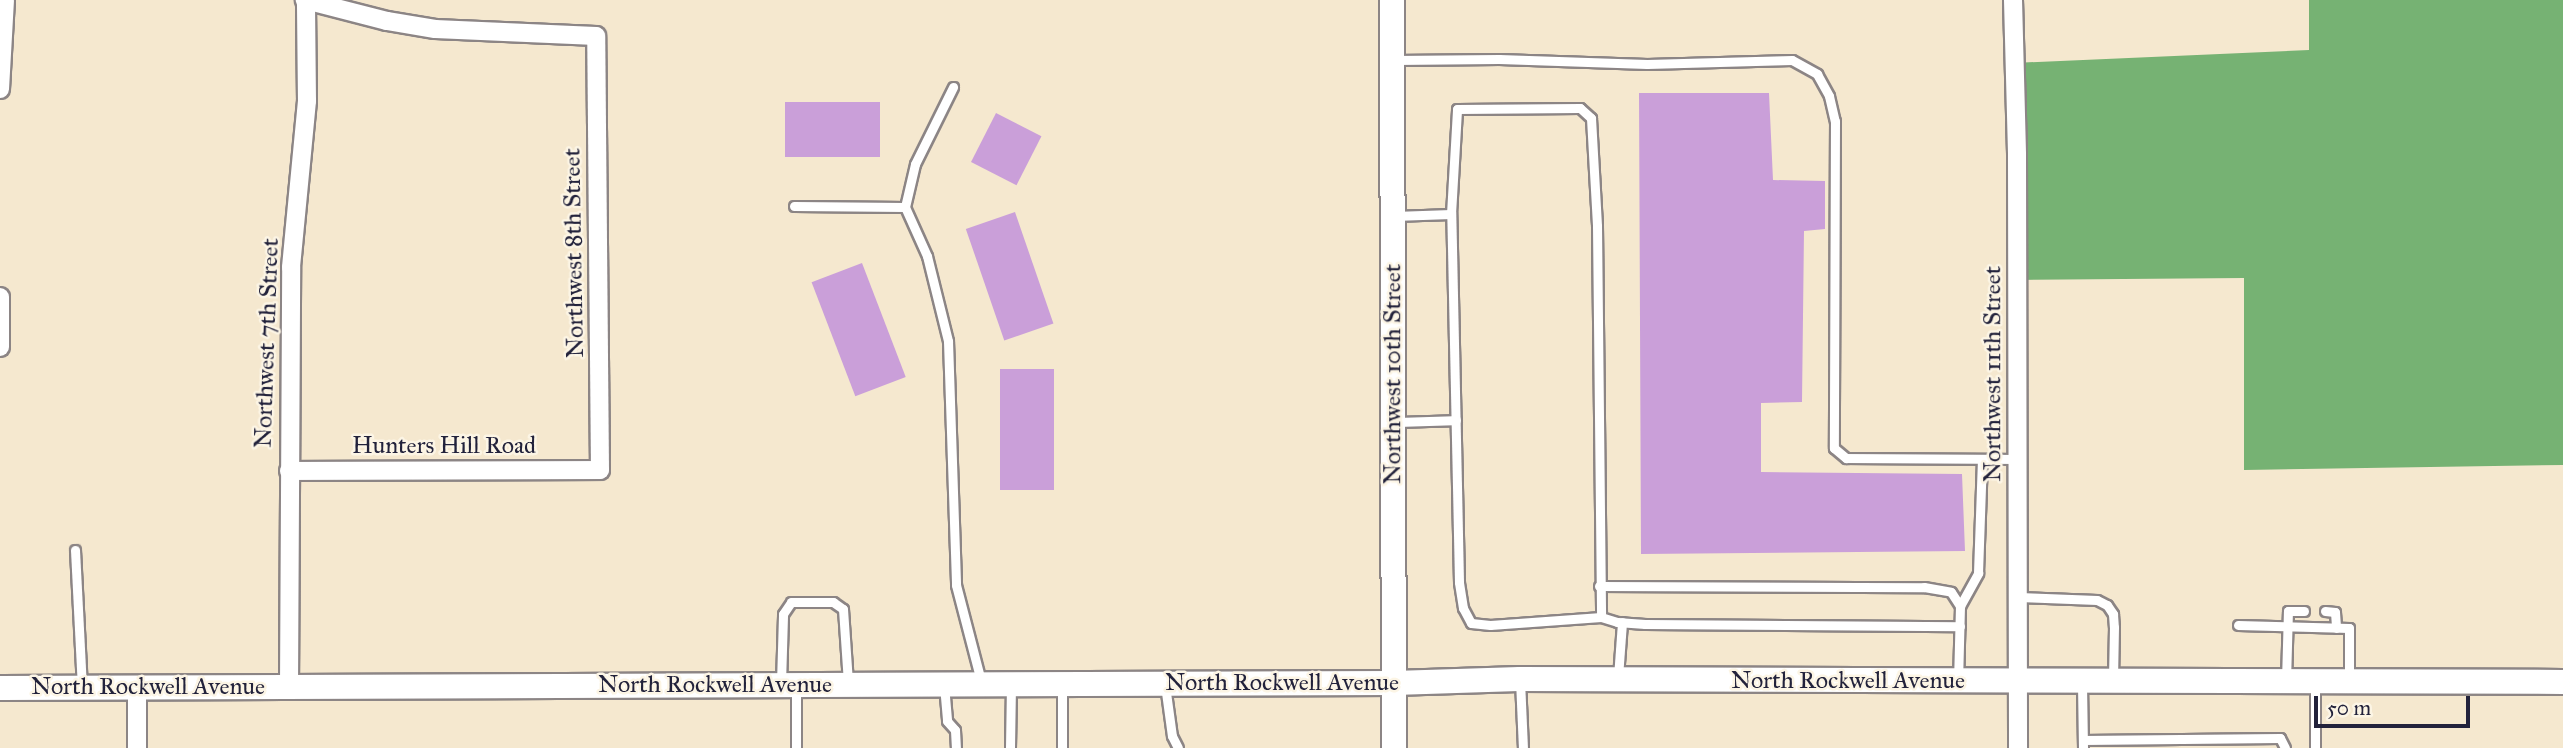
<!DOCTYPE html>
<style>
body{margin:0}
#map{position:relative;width:2563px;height:748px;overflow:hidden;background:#f5e8cf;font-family:"IM FELL Great Primer",serif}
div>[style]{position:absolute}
.forest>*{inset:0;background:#76b273}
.building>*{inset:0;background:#ca9fd9;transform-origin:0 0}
.roads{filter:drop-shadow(2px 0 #8c8585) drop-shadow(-2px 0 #8c8585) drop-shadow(0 2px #8c8585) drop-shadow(0 -2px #8c8585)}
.lane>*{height:9px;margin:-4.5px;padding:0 4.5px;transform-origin:4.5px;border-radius:4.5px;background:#fff}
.street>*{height:18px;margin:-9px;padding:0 9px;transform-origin:9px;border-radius:9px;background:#fff}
.secondary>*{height:24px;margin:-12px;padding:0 12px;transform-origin:12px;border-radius:12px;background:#fff}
span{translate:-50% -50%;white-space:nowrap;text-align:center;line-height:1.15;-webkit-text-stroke:5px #fcf5e5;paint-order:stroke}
.street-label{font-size:24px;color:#22223b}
.scale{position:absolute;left:2314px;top:696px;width:156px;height:32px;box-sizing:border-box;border:4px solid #22223b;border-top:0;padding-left:9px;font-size:21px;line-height:24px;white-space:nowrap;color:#22223b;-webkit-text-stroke:5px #fcf5e5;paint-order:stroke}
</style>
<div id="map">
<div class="forest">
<div style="clip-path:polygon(2309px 0,2563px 0,2563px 465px,2244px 470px,2244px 278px,2017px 280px,2014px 63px,2309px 50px)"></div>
</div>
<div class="building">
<div style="clip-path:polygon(1639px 93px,1769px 93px,1773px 180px,1825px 181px,1825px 229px,1804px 231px,1802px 402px,1761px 403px,1761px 472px,1962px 474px,1965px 551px,1641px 554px)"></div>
<div style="left:880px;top:102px;width:55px;height:95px;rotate:90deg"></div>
<div style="left:996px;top:113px;width:51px;height:55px;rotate:27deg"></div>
<div style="left:1015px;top:212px;width:118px;height:52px;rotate:71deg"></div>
<div style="left:862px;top:263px;width:122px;height:54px;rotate:69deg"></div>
<div style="left:1054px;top:369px;width:121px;height:54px;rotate:90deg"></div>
</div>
<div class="roads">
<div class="lane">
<div style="left:1394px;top:60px;width:105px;rotate:-0.5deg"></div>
<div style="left:1499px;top:59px;width:148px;rotate:1.9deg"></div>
<div style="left:1647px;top:64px;width:145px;rotate:-1.6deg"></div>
<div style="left:1792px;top:60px;width:29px;rotate:29deg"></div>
<div style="left:1817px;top:74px;width:25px;rotate:61deg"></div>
<div style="left:1829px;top:96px;width:26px;rotate:77deg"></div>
<div style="left:1835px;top:121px;width:327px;rotate:90.2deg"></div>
<div style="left:1834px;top:448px;width:16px;rotate:40deg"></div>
<div style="left:1846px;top:458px;width:172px;rotate:0.3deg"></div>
<div style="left:794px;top:206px;width:111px;rotate:0.5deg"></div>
<div style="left:905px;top:207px;width:54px;rotate:65.8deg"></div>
<div style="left:927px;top:256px;width:88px;rotate:76.1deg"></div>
<div style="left:948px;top:341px;width:244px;rotate:88.1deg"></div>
<div style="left:956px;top:585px;width:99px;rotate:75.4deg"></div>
<div style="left:905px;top:207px;width:44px;rotate:-76.9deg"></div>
<div style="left:915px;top:164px;width:86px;rotate:-63.7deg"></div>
<div style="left:1394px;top:216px;width:57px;rotate:-2deg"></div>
<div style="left:1451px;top:214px;width:105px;rotate:-86.7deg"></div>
<div style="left:1457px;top:109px;width:123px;rotate:-0.5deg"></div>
<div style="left:1580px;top:108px;width:15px;rotate:42deg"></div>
<div style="left:1591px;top:118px;width:108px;rotate:86.8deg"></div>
<div style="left:1597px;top:226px;width:391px;rotate:89.4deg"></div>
<div style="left:1601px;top:617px;width:111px;rotate:175.9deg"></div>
<div style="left:1490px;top:625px;width:19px;rotate:-174deg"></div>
<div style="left:1471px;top:623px;width:17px;rotate:-118deg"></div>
<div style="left:1463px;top:608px;width:26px;rotate:-99deg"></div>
<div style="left:1459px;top:582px;width:368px;rotate:-91.2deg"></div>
<div style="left:1394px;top:422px;width:62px;rotate:-1.8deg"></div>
<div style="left:75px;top:550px;width:136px;rotate:87.1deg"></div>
<div style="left:1599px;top:586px;width:325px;rotate:0.2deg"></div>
<div style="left:1924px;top:587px;width:27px;rotate:10deg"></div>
<div style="left:1951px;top:592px;width:17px;rotate:57deg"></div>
<div style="left:1960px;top:606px;width:74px;rotate:91.5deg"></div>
<div style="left:2019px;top:597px;width:78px;rotate:2.2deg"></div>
<div style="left:2097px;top:600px;width:11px;rotate:27deg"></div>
<div style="left:2107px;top:605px;width:11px;rotate:56deg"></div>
<div style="left:2113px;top:614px;width:13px;rotate:86deg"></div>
<div style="left:2114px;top:627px;width:53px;rotate:91.1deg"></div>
<div style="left:1960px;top:606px;width:38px;rotate:-61deg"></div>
<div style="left:1978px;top:573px;width:114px;rotate:-88deg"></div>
<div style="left:2325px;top:611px;width:10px;rotate:6deg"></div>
<div style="left:2335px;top:612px;width:16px;rotate:86deg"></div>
<div style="left:1601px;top:617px;width:17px;rotate:17deg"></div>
<div style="left:1617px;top:622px;width:28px;rotate:4deg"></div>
<div style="left:1645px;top:624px;width:315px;rotate:0.4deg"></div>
<div style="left:2238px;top:625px;width:111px;rotate:1.5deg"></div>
<div style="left:2349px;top:628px;width:53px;rotate:90deg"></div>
<div style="left:1618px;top:677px;width:55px;rotate:-85.8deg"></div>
<div style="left:1520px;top:680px;width:68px;rotate:87.5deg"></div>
<div style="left:2286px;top:681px;width:70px;rotate:-88.4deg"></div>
<div style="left:2288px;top:611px;width:16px"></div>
<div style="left:781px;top:683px;width:69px;rotate:-88.3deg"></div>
<div style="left:783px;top:614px;width:14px;rotate:-56deg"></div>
<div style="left:791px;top:602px;width:42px"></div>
<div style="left:833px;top:602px;width:12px;rotate:35deg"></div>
<div style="left:843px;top:609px;width:73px;rotate:86.1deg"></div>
<div style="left:2082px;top:684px;width:64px;rotate:89.1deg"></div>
<div style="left:2315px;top:684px;width:64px;rotate:90deg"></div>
<div style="left:944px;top:685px;width:36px;rotate:85deg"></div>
<div style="left:947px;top:721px;width:12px;rotate:48deg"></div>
<div style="left:955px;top:730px;width:18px;rotate:87deg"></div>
<div style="left:1165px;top:685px;width:51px;rotate:82.2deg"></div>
<div style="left:1172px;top:736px;width:13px;rotate:63deg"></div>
<div style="left:796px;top:686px;width:62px;rotate:90deg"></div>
<div style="left:2083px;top:740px;width:197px;rotate:-0.6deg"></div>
<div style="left:2280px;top:738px;width:11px;rotate:63deg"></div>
<div style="left:1010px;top:748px;width:63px;rotate:-89.1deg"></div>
<div style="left:1062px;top:748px;width:63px;rotate:-90deg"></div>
</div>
<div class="street">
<div style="left:2013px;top:0;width:155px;rotate:88.5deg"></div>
<div style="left:2017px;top:155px;width:593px;rotate:89.9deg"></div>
<div style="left:0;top:89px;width:89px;rotate:-86.8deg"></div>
<div style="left:0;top:297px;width:50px;rotate:90deg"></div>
<div style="left:289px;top:471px;width:311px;rotate:-0.2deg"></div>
<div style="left:600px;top:470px;width:434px;rotate:-90.5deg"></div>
<div style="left:596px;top:36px;width:161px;rotate:-177.5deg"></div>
<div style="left:435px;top:29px;width:49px;rotate:-170.5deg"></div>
<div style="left:387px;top:21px;width:85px;rotate:-165.6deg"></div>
<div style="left:137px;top:687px;width:61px;rotate:90deg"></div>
<div style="left:289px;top:687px;width:420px;rotate:-89.7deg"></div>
<div style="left:291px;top:267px;width:167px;rotate:-84.5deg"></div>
<div style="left:307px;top:101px;width:101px;rotate:-90.6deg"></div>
</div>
<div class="secondary">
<div style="left:1392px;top:0;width:748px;rotate:89.85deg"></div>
<div style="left:0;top:688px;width:1394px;rotate:-0.21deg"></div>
<div style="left:1394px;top:683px;width:126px;rotate:-1.8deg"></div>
<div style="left:1520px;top:679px;width:1043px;rotate:0.16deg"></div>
</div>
</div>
<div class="street-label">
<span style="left:574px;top:253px;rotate:-91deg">Northwest 8th Street</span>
<span style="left:267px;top:343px;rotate:-88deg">Northwest 7th Street</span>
<span style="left:1393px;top:374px;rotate:-90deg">Northwest 10th Street</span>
<span style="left:1993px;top:374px;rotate:-90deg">Northwest 11th Street</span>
<span style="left:444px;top:446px">Hunters Hill Road</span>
<span style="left:1848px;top:681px">North Rockwell Avenue</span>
<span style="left:1282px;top:683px">North Rockwell Avenue</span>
<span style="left:715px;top:685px">North Rockwell Avenue</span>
<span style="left:148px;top:687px">North Rockwell Avenue</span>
</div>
<div class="scale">50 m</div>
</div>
